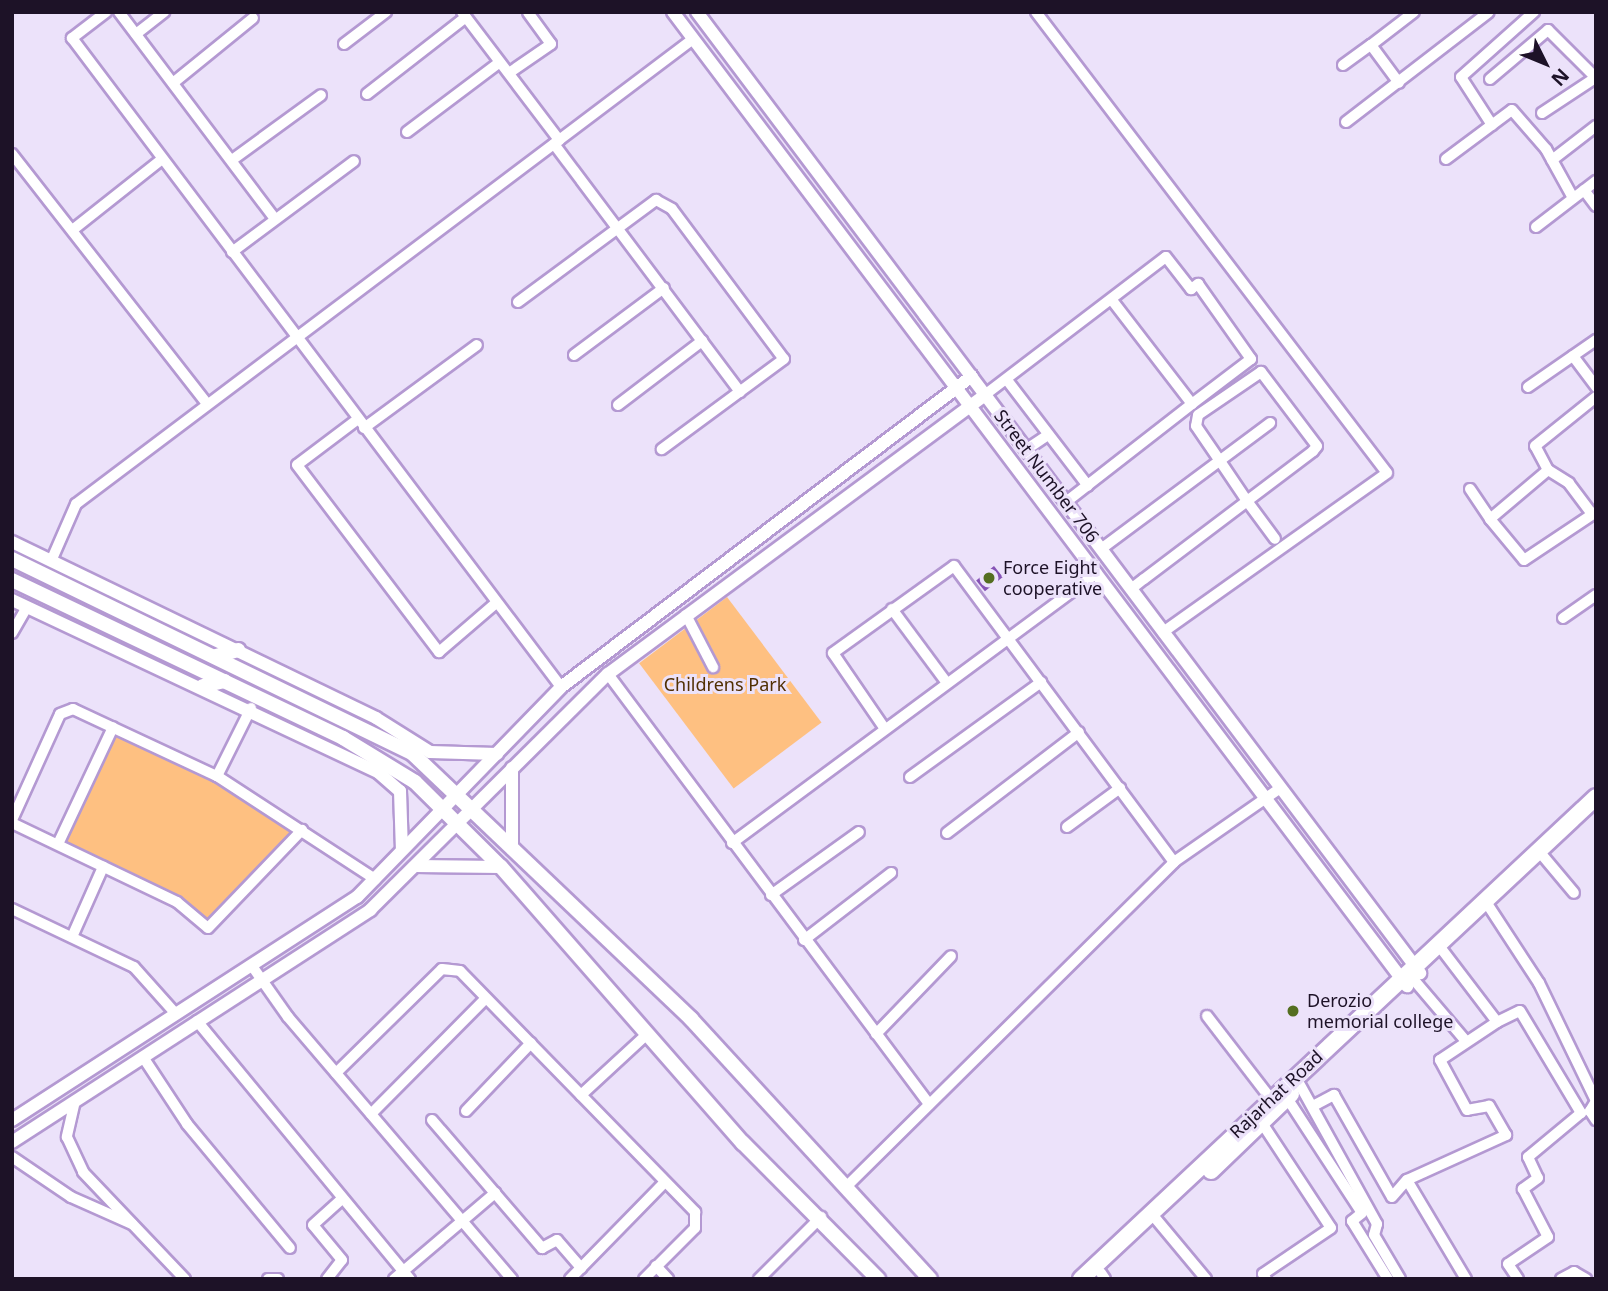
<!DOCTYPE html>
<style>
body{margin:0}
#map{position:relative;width:1608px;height:1291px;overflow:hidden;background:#ece2fa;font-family:"Noto Sans",sans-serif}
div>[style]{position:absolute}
.green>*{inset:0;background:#fec081;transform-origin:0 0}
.building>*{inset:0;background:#8653b6;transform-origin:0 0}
.roads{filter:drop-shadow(2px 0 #b499d2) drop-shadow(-2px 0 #b499d2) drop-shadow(0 2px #b499d2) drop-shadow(0 -2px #b499d2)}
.minor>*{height:10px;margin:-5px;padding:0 5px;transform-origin:5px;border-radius:5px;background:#fff}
.tertiary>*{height:12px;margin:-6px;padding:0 6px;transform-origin:6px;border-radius:6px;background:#fff}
.secondary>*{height:14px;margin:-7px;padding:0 7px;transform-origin:7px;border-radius:7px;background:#fff}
.primary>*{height:16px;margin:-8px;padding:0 8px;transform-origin:8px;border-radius:8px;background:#fff}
.dots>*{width:19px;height:19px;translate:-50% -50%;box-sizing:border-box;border:4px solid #ece2fa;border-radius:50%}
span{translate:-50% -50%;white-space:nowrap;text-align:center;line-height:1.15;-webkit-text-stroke:6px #ece2fa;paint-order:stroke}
.street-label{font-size:18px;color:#1d1227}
.poi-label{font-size:18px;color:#1d1227}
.left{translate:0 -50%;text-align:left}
.park-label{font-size:18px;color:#512f03}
.frame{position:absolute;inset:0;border:14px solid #1d1227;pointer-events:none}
.north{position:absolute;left:1510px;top:28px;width:70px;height:70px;-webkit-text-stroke:5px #ece2fa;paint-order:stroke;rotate:133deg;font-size:19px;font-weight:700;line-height:28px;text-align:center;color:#1d1227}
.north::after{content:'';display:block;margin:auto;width:24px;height:32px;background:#1d1227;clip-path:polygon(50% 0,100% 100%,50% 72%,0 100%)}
</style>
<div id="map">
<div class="green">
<div style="left:727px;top:597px;width:157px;height:110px;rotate:53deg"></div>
<div style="clip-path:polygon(113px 727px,302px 830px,208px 928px,166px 892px,58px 844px)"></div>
</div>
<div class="building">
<div style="left:994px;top:566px;width:14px;height:23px;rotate:51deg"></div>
</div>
<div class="roads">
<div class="minor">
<div style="left:106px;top:12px;width:43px;rotate:142.6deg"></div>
<div style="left:72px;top:38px;width:813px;rotate:53deg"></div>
<div style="left:119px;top:12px;width:259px;rotate:53deg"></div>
<div style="left:462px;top:12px;width:161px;rotate:52.8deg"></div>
<div style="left:1036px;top:12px;width:579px;rotate:52.71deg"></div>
<div style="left:1387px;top:473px;width:275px;rotate:144.6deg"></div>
<div style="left:136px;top:34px;width:36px;rotate:-38deg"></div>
<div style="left:344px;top:44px;width:53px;rotate:-37.3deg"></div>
<div style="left:1371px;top:45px;width:54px;rotate:-37.5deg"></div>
<div style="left:1343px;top:65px;width:34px;rotate:-36deg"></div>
<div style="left:1371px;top:45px;width:47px;rotate:53.6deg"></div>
<div style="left:509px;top:73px;width:51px;rotate:-34.6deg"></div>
<div style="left:551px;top:44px;width:39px;rotate:-126deg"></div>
<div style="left:1490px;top:79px;width:76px;rotate:-40.2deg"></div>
<div style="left:1548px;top:30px;width:68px;rotate:45deg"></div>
<div style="left:173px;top:83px;width:103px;rotate:-39.1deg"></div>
<div style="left:367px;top:94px;width:125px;rotate:-37.9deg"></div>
<div style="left:1542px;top:113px;width:64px;rotate:-33.4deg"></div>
<div style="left:1346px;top:122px;width:180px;rotate:-37.6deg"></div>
<div style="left:1492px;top:125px;width:57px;rotate:-122.9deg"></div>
<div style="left:1461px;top:77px;width:98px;rotate:-41.7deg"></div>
<div style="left:407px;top:132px;width:116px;rotate:-37deg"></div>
<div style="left:554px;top:144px;width:310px;rotate:53.1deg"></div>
<div style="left:12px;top:154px;width:317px;rotate:52deg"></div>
<div style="left:1446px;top:159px;width:82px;rotate:-36.6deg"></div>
<div style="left:1512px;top:110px;width:52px;rotate:48.9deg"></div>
<div style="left:1546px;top:149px;width:56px;rotate:61.1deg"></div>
<div style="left:232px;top:160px;width:110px;rotate:-36.1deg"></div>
<div style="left:1552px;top:160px;width:56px;rotate:-37.7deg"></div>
<div style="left:1584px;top:190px;width:20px;rotate:53deg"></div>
<div style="left:1536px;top:227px;width:76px;rotate:-37.5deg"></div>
<div style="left:75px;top:228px;width:111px;rotate:-38.4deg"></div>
<div style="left:232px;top:252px;width:152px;rotate:-36.7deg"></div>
<div style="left:518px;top:302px;width:172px;rotate:-36.5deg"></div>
<div style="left:656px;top:200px;width:18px;rotate:29deg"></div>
<div style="left:672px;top:209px;width:187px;rotate:53.3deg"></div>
<div style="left:784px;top:359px;width:152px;rotate:143.6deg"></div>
<div style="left:574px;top:355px;width:112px;rotate:-36.7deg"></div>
<div style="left:1573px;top:356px;width:39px;rotate:53deg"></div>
<div style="left:1007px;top:380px;width:133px;rotate:52.6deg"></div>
<div style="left:1528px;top:387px;width:83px;rotate:-34.7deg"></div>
<div style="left:986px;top:394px;width:226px;rotate:-37.3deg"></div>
<div style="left:1166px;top:257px;width:41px;rotate:52deg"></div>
<div style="left:1191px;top:289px;width:9px;rotate:-36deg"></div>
<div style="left:1198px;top:284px;width:92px;rotate:54.8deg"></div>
<div style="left:1251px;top:359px;width:74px;rotate:142.7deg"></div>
<div style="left:1192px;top:404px;width:131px;rotate:-127.6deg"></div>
<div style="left:618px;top:405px;width:106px;rotate:-37.3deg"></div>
<div style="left:358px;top:419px;width:76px;rotate:143deg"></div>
<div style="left:297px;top:465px;width:235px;rotate:52.8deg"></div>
<div style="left:439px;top:652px;width:75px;rotate:-40.7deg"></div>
<div style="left:364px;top:428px;width:140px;rotate:-36.3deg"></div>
<div style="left:1027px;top:449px;width:25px;rotate:-34deg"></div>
<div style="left:1470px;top:489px;width:36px;rotate:56deg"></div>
<div style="left:1490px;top:519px;width:76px;rotate:-40.2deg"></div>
<div style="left:1066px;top:502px;width:160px;rotate:-37.9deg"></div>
<div style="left:1592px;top:514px;width:39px;rotate:-127deg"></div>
<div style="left:1569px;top:483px;width:25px;rotate:-148deg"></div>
<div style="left:1548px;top:470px;width:27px;rotate:-118deg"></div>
<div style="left:1535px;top:446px;width:78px;rotate:-38.8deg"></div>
<div style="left:1490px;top:519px;width:53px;rotate:50.3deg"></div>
<div style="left:1524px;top:560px;width:87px;rotate:-33.7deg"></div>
<div style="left:1101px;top:549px;width:211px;rotate:-36.7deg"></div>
<div style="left:52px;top:559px;width:60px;rotate:-66.4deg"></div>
<div style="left:76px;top:504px;width:773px;rotate:-37deg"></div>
<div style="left:1131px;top:589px;width:16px;rotate:-38deg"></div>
<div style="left:1144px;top:579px;width:129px;rotate:-37.1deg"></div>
<div style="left:1247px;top:501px;width:83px;rotate:-37.1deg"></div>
<div style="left:1313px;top:451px;width:6px;rotate:-51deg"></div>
<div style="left:1317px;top:446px;width:93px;rotate:-127.1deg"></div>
<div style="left:1261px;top:372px;width:76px;rotate:145.7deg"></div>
<div style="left:1198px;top:415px;width:11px;rotate:100deg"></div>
<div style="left:1196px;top:426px;width:42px;rotate:55.6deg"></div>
<div style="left:1220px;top:461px;width:48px;rotate:56deg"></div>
<div style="left:1247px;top:501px;width:47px;rotate:53.6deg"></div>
<div style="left:892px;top:609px;width:92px;rotate:53.4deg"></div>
<div style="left:686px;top:615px;width:59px;rotate:62.6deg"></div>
<div style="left:1563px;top:618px;width:40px;rotate:-34.9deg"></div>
<div style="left:12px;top:633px;width:30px;rotate:-60deg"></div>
<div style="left:608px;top:674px;width:537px;rotate:53.26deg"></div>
<div style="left:885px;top:729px;width:92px;rotate:-124.4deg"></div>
<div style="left:833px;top:653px;width:149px;rotate:-35.7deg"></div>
<div style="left:954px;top:566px;width:369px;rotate:53.4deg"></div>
<div style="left:217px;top:776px;width:76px;rotate:-63.4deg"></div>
<div style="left:910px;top:777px;width:162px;rotate:-35.9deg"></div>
<div style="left:12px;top:820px;width:116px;rotate:-65.6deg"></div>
<div style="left:60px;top:714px;width:14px;rotate:-21deg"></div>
<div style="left:73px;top:709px;width:159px;rotate:25deg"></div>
<div style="left:217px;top:776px;width:189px;rotate:33.1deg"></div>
<div style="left:12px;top:823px;width:183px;rotate:25.6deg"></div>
<div style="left:177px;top:902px;width:40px;rotate:40deg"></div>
<div style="left:208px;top:928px;width:136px;rotate:-46.2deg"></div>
<div style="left:1067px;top:827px;width:66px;rotate:-36.3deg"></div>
<div style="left:947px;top:833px;width:166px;rotate:-37.4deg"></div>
<div style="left:732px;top:843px;width:454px;rotate:-36.5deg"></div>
<div style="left:58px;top:844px;width:129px;rotate:-64.8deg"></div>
<div style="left:1543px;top:856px;width:48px;rotate:50deg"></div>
<div style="left:771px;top:895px;width:108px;rotate:-35.6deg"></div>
<div style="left:1486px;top:902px;width:97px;rotate:56.8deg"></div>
<div style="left:1539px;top:983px;width:131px;rotate:64.2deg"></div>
<div style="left:12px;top:909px;width:135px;rotate:25.4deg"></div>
<div style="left:134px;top:967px;width:63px;rotate:48.2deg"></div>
<div style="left:72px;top:937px;width:77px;rotate:-66.1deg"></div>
<div style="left:804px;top:940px;width:110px;rotate:-37.6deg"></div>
<div style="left:1443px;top:951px;width:89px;rotate:52.7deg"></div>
<div style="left:1497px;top:1022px;width:25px;rotate:-26deg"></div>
<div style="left:1520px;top:1011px;width:119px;rotate:59.1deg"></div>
<div style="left:1581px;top:1113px;width:69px;rotate:140.3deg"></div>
<div style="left:1528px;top:1157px;width:23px;rotate:65deg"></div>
<div style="left:1538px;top:1178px;width:19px;rotate:144deg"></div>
<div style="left:1523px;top:1189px;width:54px;rotate:62.5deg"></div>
<div style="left:1548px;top:1237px;width:48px;rotate:146deg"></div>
<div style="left:1508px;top:1264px;width:18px;rotate:56deg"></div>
<div style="left:252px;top:966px;width:62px;rotate:54.8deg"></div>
<div style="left:288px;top:1017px;width:345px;rotate:49.5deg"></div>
<div style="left:1414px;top:980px;width:79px;rotate:49.6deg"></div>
<div style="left:1207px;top:1016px;width:105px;rotate:52.4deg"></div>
<div style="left:197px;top:1021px;width:335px;rotate:50.5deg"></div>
<div style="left:876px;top:1034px;width:108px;rotate:-46.1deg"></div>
<div style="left:143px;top:1057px;width:80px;rotate:56.7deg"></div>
<div style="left:187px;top:1124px;width:161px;rotate:50.3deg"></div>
<div style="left:336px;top:1073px;width:148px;rotate:-44.5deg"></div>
<div style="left:442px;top:969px;width:18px;rotate:6deg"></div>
<div style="left:460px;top:971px;width:337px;rotate:45.7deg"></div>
<div style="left:695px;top:1212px;width:16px;rotate:90deg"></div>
<div style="left:695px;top:1228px;width:72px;rotate:135deg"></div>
<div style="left:1300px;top:1085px;width:159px;rotate:61deg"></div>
<div style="left:1377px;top:1224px;width:11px;rotate:105deg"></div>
<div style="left:1374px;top:1235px;width:51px;rotate:59.4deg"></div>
<div style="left:581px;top:1095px;width:88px;rotate:-42.7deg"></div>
<div style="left:1287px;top:1098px;width:137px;rotate:56.9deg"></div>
<div style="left:1362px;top:1213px;width:13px;rotate:141deg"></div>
<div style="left:1352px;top:1221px;width:68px;rotate:58.2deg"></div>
<div style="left:75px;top:1101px;width:37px;rotate:103deg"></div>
<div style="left:67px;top:1137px;width:38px;rotate:65deg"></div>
<div style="left:83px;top:1172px;width:148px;rotate:46.4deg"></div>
<div style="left:1596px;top:1101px;width:12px;rotate:121deg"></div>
<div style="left:1590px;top:1111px;width:11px;rotate:56deg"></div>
<div style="left:1313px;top:1106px;width:24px;rotate:-28deg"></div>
<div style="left:1334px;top:1095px;width:117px;rotate:60.4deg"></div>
<div style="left:1392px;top:1197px;width:23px;rotate:-49deg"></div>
<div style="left:466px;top:1111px;width:94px;rotate:-46.3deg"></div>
<div style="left:371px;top:1114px;width:163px;rotate:-45.2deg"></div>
<div style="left:432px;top:1120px;width:169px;rotate:49.3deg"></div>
<div style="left:542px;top:1248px;width:17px;rotate:-28deg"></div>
<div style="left:557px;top:1240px;width:37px;rotate:49deg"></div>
<div style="left:1260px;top:1120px;width:129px;rotate:56.7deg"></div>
<div style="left:1331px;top:1228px;width:82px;rotate:145.9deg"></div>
<div style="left:1263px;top:1274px;width:6px;rotate:59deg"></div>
<div style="left:12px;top:1157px;width:71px;rotate:34.1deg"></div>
<div style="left:71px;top:1197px;width:67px;rotate:23.9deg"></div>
<div style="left:848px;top:1185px;width:459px;rotate:-44.7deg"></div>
<div style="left:1174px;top:862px;width:128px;rotate:-34.8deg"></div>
<div style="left:1151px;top:1213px;width:86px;rotate:50.2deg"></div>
<div style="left:656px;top:1266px;width:18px;rotate:47deg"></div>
<div style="left:1101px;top:1273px;width:7px;rotate:56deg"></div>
<div style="left:268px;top:1279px;width:10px"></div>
<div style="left:327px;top:1279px;width:24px;rotate:-52deg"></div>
<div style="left:342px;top:1260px;width:45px;rotate:-129.6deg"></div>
<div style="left:313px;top:1225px;width:38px;rotate:-42deg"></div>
<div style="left:394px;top:1279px;width:133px;rotate:-40.4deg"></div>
<div style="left:570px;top:1279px;width:136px;rotate:-45.6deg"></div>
<div style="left:759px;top:1279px;width:88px;rotate:-45deg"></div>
<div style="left:1466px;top:1279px;width:115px;rotate:-120.8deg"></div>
<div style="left:1407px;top:1180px;width:109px;rotate:-24.4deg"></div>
<div style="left:1506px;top:1135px;width:34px;rotate:-120deg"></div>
<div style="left:1489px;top:1106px;width:22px;rotate:170deg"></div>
<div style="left:1467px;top:1110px;width:57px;rotate:-118.4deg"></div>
<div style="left:1440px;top:1060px;width:69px;rotate:-33.7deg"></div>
<div style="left:1561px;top:1279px;width:15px;rotate:-28deg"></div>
<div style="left:1574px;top:1272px;width:14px;rotate:30deg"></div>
</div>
<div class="tertiary">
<div style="left:673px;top:12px;width:1220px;rotate:53deg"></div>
<div style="left:697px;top:12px;width:1203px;rotate:53.04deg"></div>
<div style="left:12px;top:542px;width:404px;rotate:25.8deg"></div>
<div style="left:376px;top:718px;width:64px;rotate:32.2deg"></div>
<div style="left:430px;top:752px;width:67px;rotate:1.7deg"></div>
<div style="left:12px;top:600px;width:406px;rotate:25.2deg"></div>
<div style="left:379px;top:773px;width:28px;rotate:41deg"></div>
<div style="left:400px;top:791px;width:59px;rotate:88.1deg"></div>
<div style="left:512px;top:849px;width:81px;rotate:-90deg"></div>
<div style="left:416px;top:866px;width:85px;rotate:0.7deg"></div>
<div style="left:12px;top:1120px;width:411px;rotate:-32.9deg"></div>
<div style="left:357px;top:897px;width:293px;rotate:-45.8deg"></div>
<div style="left:561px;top:687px;width:515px;rotate:-37.11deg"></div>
<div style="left:12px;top:1142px;width:427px;rotate:-32.9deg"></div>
<div style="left:370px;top:910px;width:335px;rotate:-44.8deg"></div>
<div style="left:608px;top:674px;width:470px;rotate:-36.5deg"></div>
</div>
<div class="secondary">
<div style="left:12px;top:559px;width:446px;rotate:25.9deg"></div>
<div style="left:413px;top:754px;width:384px;rotate:43.6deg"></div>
<div style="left:691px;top:1019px;width:353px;rotate:47.4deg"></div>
<div style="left:12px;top:580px;width:367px;rotate:25.5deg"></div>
<div style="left:343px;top:738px;width:84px;rotate:31.4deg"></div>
<div style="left:415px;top:782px;width:121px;rotate:44.7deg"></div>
<div style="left:501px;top:867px;width:367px;rotate:48.8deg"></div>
<div style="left:743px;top:1143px;width:192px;rotate:45.2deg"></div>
<div style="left:216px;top:656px;width:23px;rotate:-15deg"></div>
<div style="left:203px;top:686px;width:22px;rotate:-13deg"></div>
</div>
<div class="primary">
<div style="left:1211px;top:1171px;width:111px;rotate:-43.9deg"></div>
<div style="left:1081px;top:1279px;width:705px;rotate:-43.1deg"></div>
</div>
</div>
<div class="dots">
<div style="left:989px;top:578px;background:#546e20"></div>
<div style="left:1293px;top:1011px;background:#546e20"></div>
</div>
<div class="street-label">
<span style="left:1047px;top:476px;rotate:53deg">Street Number 706</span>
<span style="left:1276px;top:1094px;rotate:-43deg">Rajarhat Road</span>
</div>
<div class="poi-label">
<span class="left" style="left:1003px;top:578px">Force Eight<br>cooperative</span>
<span class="left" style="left:1307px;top:1011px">Derozio<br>memorial college</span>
</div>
<div class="park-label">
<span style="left:725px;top:684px">Childrens Park</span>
</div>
<div class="frame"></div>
<div class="north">N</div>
</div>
